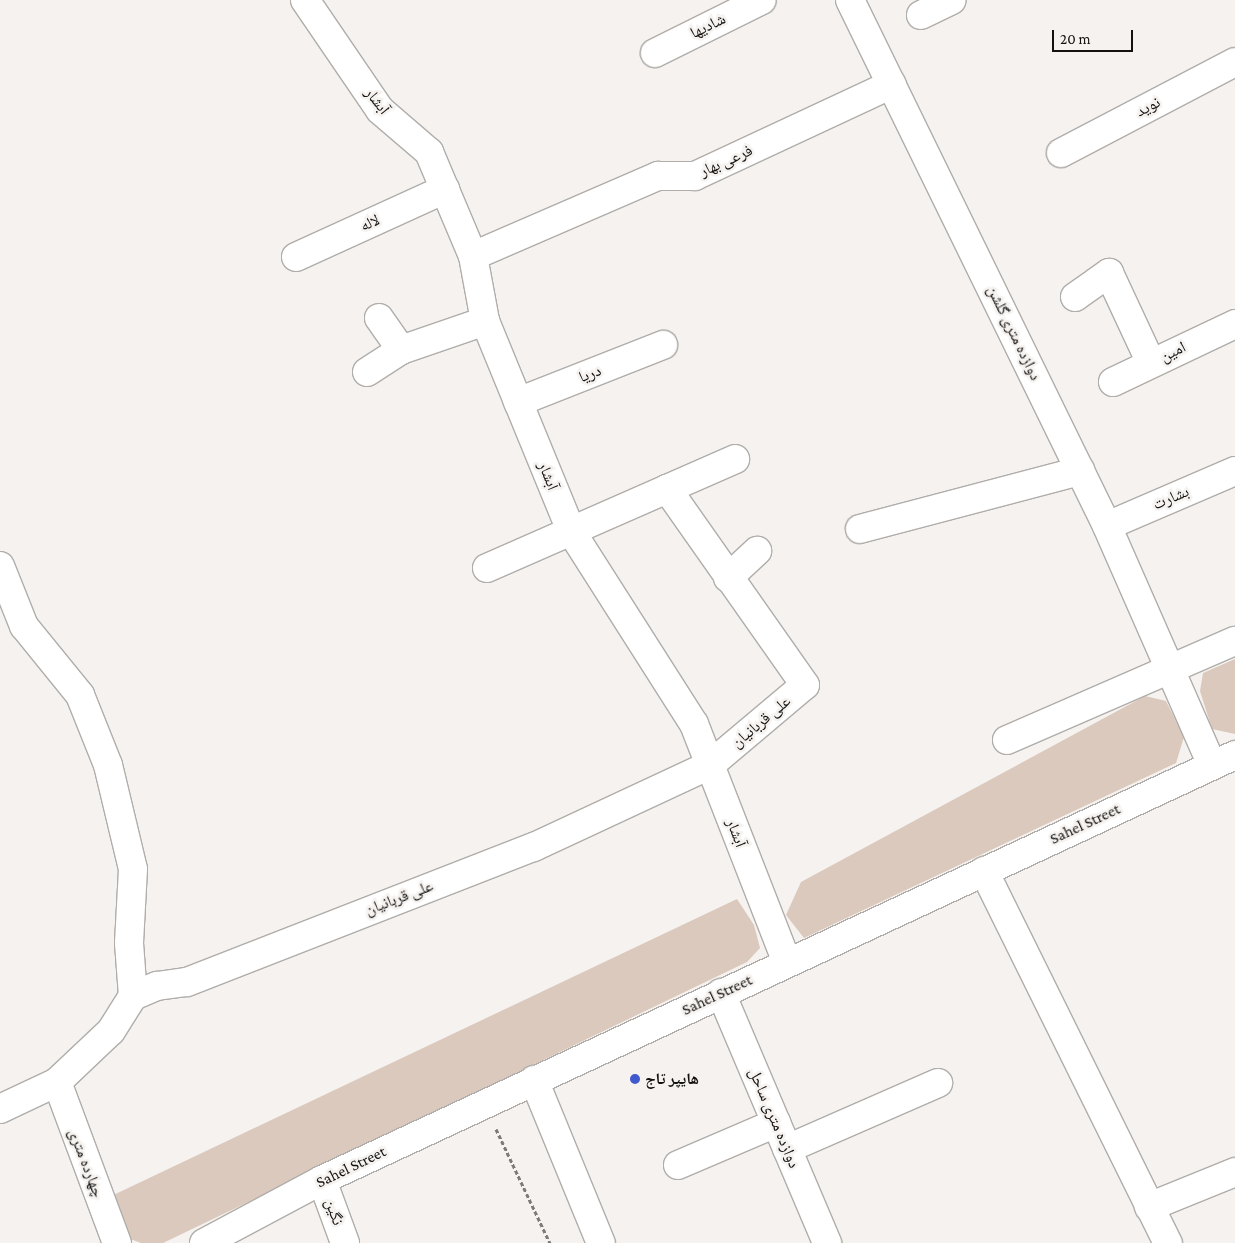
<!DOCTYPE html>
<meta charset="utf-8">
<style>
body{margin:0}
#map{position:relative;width:1235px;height:1243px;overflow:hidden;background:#f5f2ef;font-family:"Crimson Pro","Noto Naskh Arabic",serif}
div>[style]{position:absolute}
.green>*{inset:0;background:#dac9bc}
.path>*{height:3px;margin-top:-1.5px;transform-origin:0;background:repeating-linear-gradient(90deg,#7d7b79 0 4px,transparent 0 6.5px)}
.roads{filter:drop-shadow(1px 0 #b0adaa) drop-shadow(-1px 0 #b0adaa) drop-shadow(0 1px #b0adaa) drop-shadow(0 -1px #b0adaa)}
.minor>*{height:28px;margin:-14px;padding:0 14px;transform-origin:14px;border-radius:14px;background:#fff}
.dots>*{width:14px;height:14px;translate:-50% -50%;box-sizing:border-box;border:2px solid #f5f2ef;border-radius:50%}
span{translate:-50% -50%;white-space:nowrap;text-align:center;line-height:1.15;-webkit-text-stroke:5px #f5f2ef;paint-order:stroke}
.street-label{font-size:16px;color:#131211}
.poi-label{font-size:16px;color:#131211;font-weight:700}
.left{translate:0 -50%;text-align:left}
.scale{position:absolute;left:1052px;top:30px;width:81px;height:22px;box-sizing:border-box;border:2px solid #131211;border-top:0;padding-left:6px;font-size:15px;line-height:18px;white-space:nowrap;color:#131211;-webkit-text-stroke:4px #f5f2ef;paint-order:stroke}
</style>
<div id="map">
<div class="green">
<div style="clip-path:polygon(1235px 659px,1235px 734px,1212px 729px,1200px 691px,1203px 673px)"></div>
<div style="clip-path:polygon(1145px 696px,1166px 701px,1184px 737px,1176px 763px,804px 938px,786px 915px,801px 882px)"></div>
<div style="clip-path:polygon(737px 899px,754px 925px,760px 948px,747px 962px,163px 1243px,141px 1243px,120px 1235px,105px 1199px)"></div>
</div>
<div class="path">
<div style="left:496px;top:1129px;width:126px;rotate:64.7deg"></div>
</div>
<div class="roads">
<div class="minor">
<div style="left:305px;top:0;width:133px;rotate:55.7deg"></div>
<div style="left:380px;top:110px;width:65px;rotate:40.6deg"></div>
<div style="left:429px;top:152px;width:113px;rotate:67.1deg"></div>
<div style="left:473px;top:256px;width:66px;rotate:79.5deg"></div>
<div style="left:485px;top:321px;width:227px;rotate:67.7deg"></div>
<div style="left:571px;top:531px;width:229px;rotate:57.5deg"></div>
<div style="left:694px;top:724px;width:256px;rotate:68.7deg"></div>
<div style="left:850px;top:0;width:585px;rotate:63.96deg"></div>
<div style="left:1107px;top:526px;width:261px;rotate:66.3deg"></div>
<div style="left:921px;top:15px;width:34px;rotate:-26deg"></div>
<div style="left:655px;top:53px;width:119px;rotate:-26.4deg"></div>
<div style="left:1061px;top:153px;width:196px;rotate:-27.6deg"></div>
<div style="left:473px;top:256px;width:202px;rotate:-23.4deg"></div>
<div style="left:658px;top:176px;width:37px"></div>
<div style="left:695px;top:176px;width:217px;rotate:-25deg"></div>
<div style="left:296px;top:257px;width:164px;rotate:-24.5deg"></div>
<div style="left:1075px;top:297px;width:42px;rotate:-35.2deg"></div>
<div style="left:1109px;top:273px;width:99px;rotate:65deg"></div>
<div style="left:379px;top:318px;width:39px;rotate:55deg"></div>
<div style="left:367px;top:372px;width:40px;rotate:-32.9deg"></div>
<div style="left:401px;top:350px;width:89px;rotate:-19deg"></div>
<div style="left:1113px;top:382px;width:135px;rotate:-25.4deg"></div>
<div style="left:518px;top:402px;width:156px;rotate:-21.5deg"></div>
<div style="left:1107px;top:526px;width:139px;rotate:-23.3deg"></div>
<div style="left:860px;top:529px;width:228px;rotate:-14.8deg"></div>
<div style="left:0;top:566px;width:65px;rotate:68.2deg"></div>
<div style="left:24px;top:626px;width:89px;rotate:50.9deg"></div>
<div style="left:80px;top:695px;width:75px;rotate:68.2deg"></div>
<div style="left:108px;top:765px;width:107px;rotate:76.5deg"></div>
<div style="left:133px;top:869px;width:74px;rotate:93.1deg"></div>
<div style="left:129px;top:943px;width:53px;rotate:85.7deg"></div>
<div style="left:487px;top:568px;width:271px;rotate:-23.7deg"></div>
<div style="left:728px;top:578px;width:40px;rotate:-43deg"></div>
<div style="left:1007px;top:740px;width:249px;rotate:-23.5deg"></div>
<div style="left:984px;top:871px;width:415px;rotate:63.7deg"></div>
<div style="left:721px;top:993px;width:272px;rotate:67deg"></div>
<div style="left:534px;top:1080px;width:176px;rotate:67.7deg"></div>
<div style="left:57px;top:1082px;width:172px;rotate:69.6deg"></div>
<div style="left:0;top:1109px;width:63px;rotate:-25.3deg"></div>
<div style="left:57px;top:1082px;width:74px;rotate:-43.4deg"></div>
<div style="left:111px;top:1031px;width:41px;rotate:-57.8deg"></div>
<div style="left:133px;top:996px;width:26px;rotate:-23deg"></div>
<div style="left:157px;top:986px;width:30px;rotate:-8deg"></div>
<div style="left:187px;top:982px;width:372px;rotate:-21.3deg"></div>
<div style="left:534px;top:847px;width:194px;rotate:-25deg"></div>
<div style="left:710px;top:765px;width:124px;rotate:-40.1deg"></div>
<div style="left:805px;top:685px;width:240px;rotate:-125.1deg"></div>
<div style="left:787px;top:1149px;width:165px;rotate:-23.6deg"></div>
<div style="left:678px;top:1165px;width:107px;rotate:-23.2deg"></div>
<div style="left:322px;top:1180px;width:67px;rotate:69.9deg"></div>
<div style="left:1149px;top:1207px;width:93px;rotate:-22.1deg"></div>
<div style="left:204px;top:1243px;width:134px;rotate:-28.1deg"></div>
<div style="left:322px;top:1180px;width:1007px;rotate:-24.96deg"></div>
</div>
</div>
<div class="dots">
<div style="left:635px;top:1079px;background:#4059cc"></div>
</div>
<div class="street-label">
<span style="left:708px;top:26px;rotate:-26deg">شادیها</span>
<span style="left:377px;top:101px;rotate:52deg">آبشار</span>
<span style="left:1148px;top:107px;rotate:-28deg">نوید</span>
<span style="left:726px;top:161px;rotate:-24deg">فرعی بهار</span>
<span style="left:370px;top:223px;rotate:-24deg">لاله</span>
<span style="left:1014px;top:333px;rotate:64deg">دوازده متری گلشن</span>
<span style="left:1173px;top:352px;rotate:-27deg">امین</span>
<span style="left:590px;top:374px;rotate:-21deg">دریا</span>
<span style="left:548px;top:476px;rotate:68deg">آبشار</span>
<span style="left:1171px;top:498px;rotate:-23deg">بشارت</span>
<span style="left:761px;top:722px;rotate:-40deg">علی قربانیان</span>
<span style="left:1085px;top:824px;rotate:-25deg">Sahel Street</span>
<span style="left:736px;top:833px;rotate:69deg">آبشار</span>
<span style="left:399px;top:898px;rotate:-21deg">علی قربانیان</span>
<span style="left:717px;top:995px;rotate:-25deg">Sahel Street</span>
<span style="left:774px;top:1118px;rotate:67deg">دوازده متری ساحل</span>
<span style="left:86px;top:1163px;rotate:69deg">چهارده متری</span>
<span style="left:351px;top:1167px;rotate:-26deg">Sahel Street</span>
<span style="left:334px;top:1212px;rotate:70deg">نگین</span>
</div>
<div class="poi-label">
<span class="left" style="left:645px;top:1079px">هایپر تاج</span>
</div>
<div class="scale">20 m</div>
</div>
